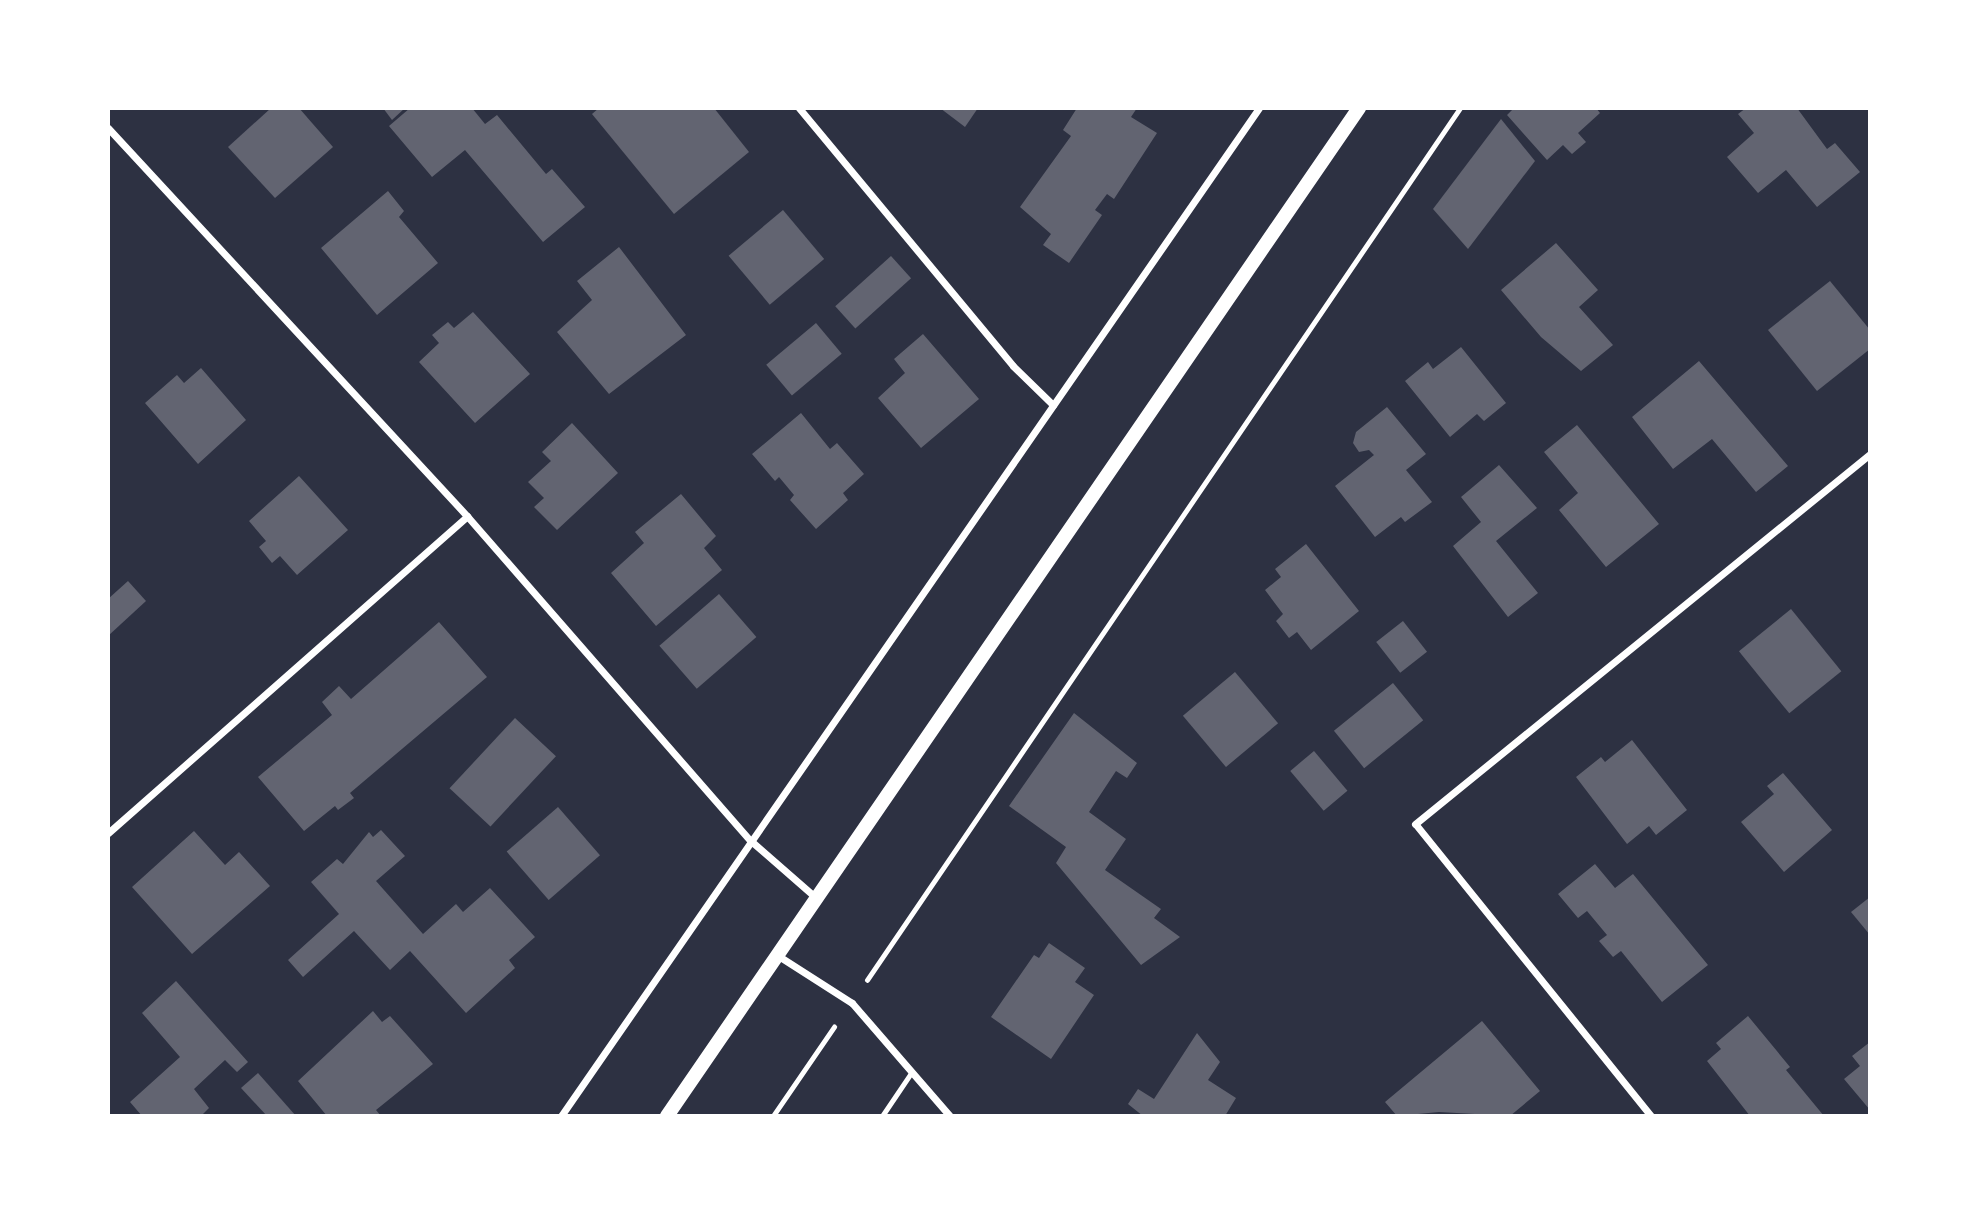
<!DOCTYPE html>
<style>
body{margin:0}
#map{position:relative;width:1978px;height:1224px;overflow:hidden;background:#2d3142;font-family:Cabin,sans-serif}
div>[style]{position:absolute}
.building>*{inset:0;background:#626471;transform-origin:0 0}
.path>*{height:4.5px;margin:-2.25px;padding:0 2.25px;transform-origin:2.25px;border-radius:2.25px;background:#fff}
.service>*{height:5px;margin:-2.5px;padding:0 2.5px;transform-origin:2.5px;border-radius:2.5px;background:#fff}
.minor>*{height:7px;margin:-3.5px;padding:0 3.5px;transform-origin:3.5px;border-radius:3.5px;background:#fff}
.secondary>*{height:14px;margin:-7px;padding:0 7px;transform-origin:7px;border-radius:7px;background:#fff}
span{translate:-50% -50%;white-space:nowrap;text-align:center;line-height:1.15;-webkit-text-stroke:5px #fff;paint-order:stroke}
.frame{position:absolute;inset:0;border:110px solid #fff;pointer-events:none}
</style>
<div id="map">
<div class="building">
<div style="clip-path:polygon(271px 108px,299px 108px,333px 147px,275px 198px,228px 147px)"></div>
<div style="clip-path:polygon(383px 108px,405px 108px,392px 120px)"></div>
<div style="clip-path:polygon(410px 108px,472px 108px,485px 124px,497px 115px,546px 174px,552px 169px,585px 207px,543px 242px,465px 150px,432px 177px,389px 126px)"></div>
<div style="clip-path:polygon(599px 108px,714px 108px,749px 152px,674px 214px,592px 114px)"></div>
<div style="clip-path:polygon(940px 108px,978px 108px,965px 127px)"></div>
<div style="clip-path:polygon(1077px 108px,1137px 108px,1131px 117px,1157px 133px,1114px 199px,1107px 194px,1095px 210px,1102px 215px,1069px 263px,1043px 245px,1051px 234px,1020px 207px,1071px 136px,1063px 130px)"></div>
<div style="clip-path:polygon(1514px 108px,1596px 108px,1600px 113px,1578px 133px,1586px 142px,1572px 154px,1563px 145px,1547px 160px,1507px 115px)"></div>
<div style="clip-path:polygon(1746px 108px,1797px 108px,1827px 149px,1835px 143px,1860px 172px,1817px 207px,1786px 170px,1758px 193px,1727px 157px,1754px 133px,1738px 114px)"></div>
<div style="clip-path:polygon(1501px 119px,1535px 161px,1468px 249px,1433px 209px)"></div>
<div style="clip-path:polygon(388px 191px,404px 211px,399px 217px,438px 263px,377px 315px,321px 248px)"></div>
<div style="left:783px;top:210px;width:64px;height:71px;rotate:50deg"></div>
<div style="clip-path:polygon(1556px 243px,1598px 290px,1579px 307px,1613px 345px,1581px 371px,1541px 337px,1501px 290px)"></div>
<div style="clip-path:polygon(619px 247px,686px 335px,609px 394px,557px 332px,592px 300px,577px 281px)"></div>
<div style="left:891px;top:256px;width:30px;height:75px;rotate:48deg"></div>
<div style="clip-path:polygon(1830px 281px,1870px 330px,1870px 349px,1817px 391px,1768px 330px)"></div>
<div style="clip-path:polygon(473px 312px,530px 374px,475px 423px,419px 362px,439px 343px,432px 335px,448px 322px,454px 328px)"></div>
<div style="left:816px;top:323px;width:40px;height:65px;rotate:50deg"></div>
<div style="clip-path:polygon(923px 334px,979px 399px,921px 448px,878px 398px,905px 373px,894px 359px)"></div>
<div style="clip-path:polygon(1461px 347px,1506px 403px,1484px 421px,1477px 414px,1450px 437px,1405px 381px,1428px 362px,1433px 369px)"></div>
<div style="clip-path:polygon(1699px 361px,1788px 466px,1756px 492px,1712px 439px,1673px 469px,1632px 417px)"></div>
<div style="clip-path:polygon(201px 368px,246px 420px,198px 464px,145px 403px,177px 375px,184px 383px)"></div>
<div style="clip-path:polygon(1387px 407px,1426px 454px,1406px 470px,1432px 502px,1405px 522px,1401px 517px,1375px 537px,1335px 486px,1374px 455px,1369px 450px,1359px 452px,1353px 443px,1356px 432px)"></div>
<div style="clip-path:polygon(801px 413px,830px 449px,837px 443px,864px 474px,843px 493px,848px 500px,816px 529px,790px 500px,794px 495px,779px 477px,775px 481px,752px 454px)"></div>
<div style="clip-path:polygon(572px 423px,618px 473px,557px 530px,534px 507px,544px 498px,528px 482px,551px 461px,542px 452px)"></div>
<div style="clip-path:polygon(1577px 425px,1659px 524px,1606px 567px,1559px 510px,1578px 493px,1544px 452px)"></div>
<div style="clip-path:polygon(1499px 465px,1537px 508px,1496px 541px,1538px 593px,1508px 617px,1453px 546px,1481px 522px,1461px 497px)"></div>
<div style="clip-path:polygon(299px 476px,348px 530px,297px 575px,280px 556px,272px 563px,259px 547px,266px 541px,249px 521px)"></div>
<div style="clip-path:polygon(681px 494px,716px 536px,704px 548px,722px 570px,656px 626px,611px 573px,644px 543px,635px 532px)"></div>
<div style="clip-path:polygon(1306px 544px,1359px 611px,1311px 650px,1297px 632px,1289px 638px,1276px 621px,1283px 614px,1265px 590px,1281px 577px,1275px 569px)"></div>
<div style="clip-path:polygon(128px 581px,146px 601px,108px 636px,108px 599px)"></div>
<div style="left:719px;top:594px;width:57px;height:79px;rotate:49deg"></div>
<div style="left:1791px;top:609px;width:80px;height:67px;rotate:51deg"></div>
<div style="left:1403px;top:621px;width:39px;height:34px;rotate:52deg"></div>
<div style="clip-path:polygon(439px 622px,487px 677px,350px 793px,354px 798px,338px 810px,335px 806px,304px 831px,258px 777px,332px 715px,322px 702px,339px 686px,351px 699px)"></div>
<div style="left:1235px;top:672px;width:67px;height:68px;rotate:50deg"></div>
<div style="left:1393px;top:683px;width:48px;height:76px;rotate:51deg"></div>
<div style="clip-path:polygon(1074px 713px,1137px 763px,1127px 778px,1116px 771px,1089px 812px,1126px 839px,1105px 870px,1161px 909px,1154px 918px,1180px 937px,1141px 965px,1056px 863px,1066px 847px,1009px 806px)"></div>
<div style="left:515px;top:718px;width:56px;height:96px;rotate:43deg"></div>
<div style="clip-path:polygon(1632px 740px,1687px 810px,1656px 835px,1649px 826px,1627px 844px,1576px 777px,1601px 757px,1605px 762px)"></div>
<div style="left:1314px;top:751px;width:52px;height:31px;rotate:50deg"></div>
<div style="clip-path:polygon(1783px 773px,1832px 830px,1784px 872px,1741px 822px,1774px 794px,1767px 786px)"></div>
<div style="left:558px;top:807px;width:64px;height:68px;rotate:49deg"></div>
<div style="clip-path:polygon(381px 830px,405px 856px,376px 881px,423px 934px,456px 904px,463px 912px,490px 888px,535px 937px,509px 960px,515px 968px,466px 1013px,410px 951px,390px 970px,354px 931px,303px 977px,288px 960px,339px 914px,311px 882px,337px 859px,343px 864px,369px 832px,373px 837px)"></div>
<div style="clip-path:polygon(194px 831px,225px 865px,239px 852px,270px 886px,192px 954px,132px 887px)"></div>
<div style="clip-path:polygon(1595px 864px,1615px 888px,1633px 874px,1708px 965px,1662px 1002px,1621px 951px,1613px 957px,1599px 941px,1607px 935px,1587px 911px,1578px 918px,1558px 894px)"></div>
<div style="clip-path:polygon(1870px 897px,1870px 935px,1851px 912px)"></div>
<div style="clip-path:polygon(1049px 943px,1085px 968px,1075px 982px,1094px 995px,1051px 1059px,991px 1017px,1034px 955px,1039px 958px)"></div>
<div style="clip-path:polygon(176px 981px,248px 1062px,237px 1072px,225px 1060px,194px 1089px,209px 1108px,201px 1116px,142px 1116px,130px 1102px,180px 1057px,142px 1013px)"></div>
<div style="clip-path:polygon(373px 1011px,382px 1022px,390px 1016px,433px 1064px,376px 1110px,381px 1116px,327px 1116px,298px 1081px)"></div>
<div style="clip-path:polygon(1748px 1016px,1790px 1067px,1786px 1070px,1824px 1116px,1750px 1116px,1707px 1061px,1721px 1049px,1716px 1043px)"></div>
<div style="clip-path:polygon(1482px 1021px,1540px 1091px,1510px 1116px,1439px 1112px,1397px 1116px,1385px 1102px)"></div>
<div style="clip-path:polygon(1197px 1033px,1220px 1062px,1208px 1080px,1236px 1098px,1225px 1116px,1143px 1116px,1128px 1104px,1138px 1089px,1154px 1099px)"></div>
<div style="clip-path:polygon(1870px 1042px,1870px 1110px,1844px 1079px,1860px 1066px,1852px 1056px)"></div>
<div style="clip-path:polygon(258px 1073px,296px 1116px,267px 1116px,241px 1088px)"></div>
</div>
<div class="path">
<div style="left:867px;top:980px;width:1055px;rotate:-55.78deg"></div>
<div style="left:773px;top:1116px;width:108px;rotate:-55.6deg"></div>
</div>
<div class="service">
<div style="left:882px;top:1116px;width:52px;rotate:-56deg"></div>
</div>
<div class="minor">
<div style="left:799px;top:108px;width:335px;rotate:50.3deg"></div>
<div style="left:1013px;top:366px;width:56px;rotate:44.3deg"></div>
<div style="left:108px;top:128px;width:529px;rotate:47.22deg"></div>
<div style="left:467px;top:516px;width:432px;rotate:48.9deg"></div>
<div style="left:751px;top:841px;width:85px;rotate:41.2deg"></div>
<div style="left:108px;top:833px;width:479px;rotate:-41.4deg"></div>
<div style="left:777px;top:955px;width:89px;rotate:32.6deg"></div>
<div style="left:852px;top:1003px;width:150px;rotate:49.1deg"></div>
<div style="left:561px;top:1116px;width:1226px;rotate:-55.3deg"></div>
<div style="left:1651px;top:1116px;width:375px;rotate:-128.9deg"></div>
<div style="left:1415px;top:824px;width:586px;rotate:-39.12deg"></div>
</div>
<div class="secondary">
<div style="left:667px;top:1116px;width:1223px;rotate:-55.53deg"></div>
</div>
<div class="frame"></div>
</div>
